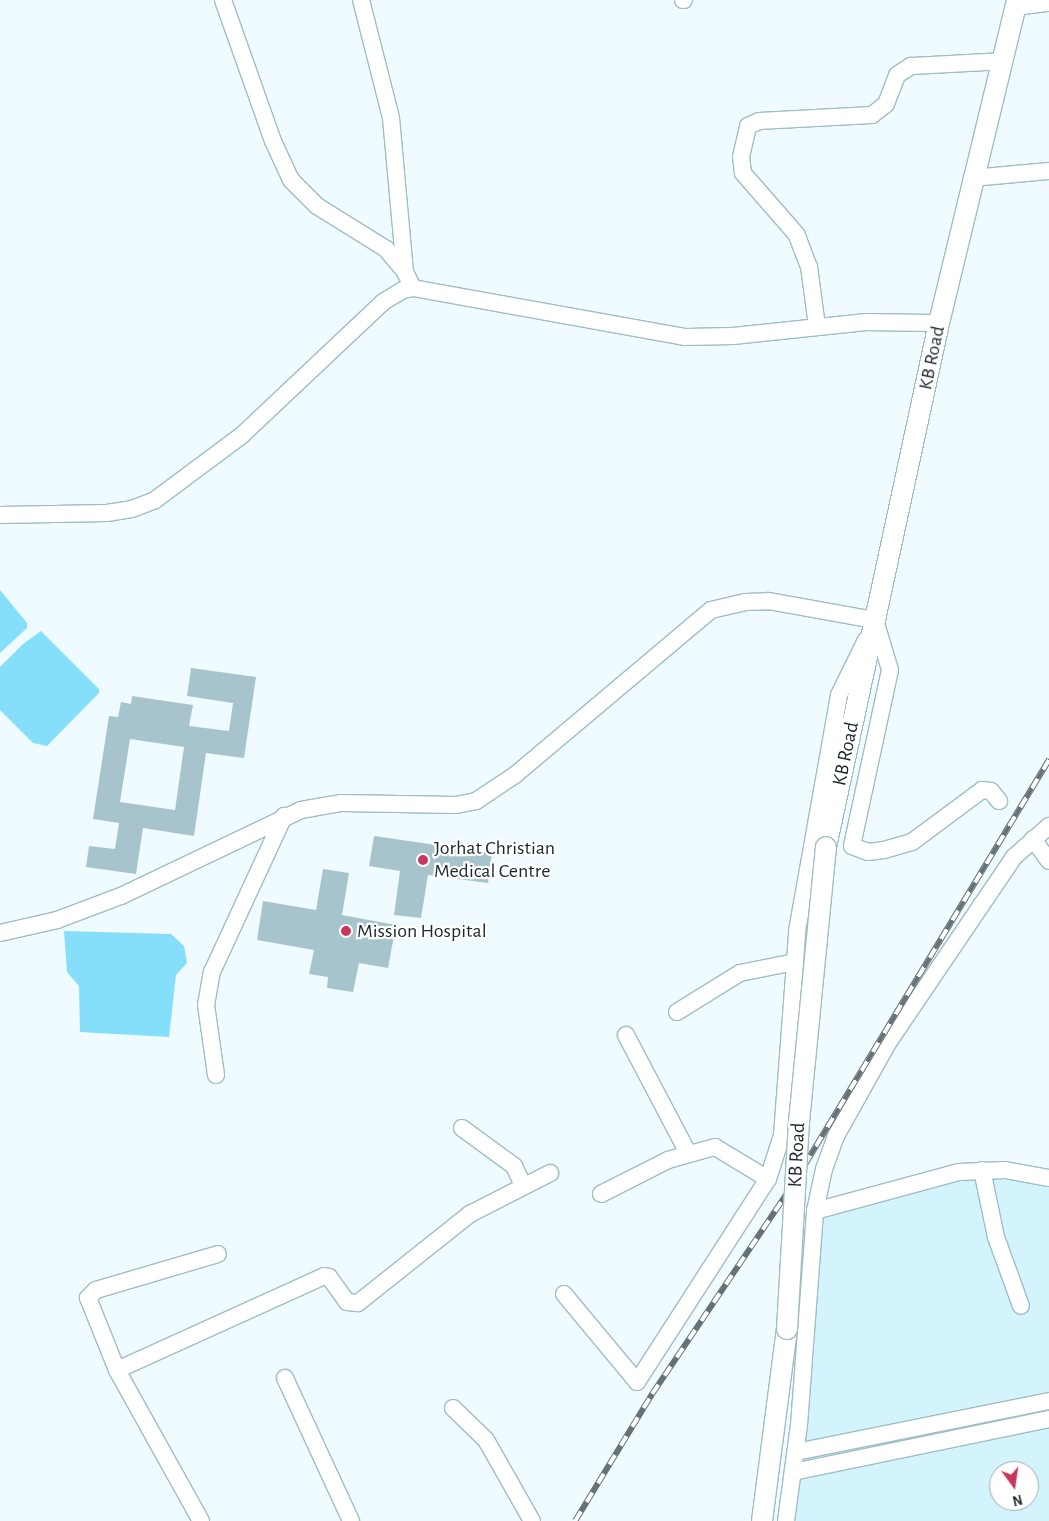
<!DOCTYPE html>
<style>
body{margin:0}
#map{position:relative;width:1049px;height:1521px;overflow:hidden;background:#effbff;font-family:"Alegreya Sans",sans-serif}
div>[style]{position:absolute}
.built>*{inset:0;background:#d3f3fd}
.water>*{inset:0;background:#85dffb}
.building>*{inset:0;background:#a7c4cd}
.roads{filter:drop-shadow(1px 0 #a0bdc6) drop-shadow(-1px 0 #a0bdc6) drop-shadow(0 1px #a0bdc6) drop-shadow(0 -1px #a0bdc6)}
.minor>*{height:16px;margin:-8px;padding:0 8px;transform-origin:8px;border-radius:8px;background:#fff}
.major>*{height:20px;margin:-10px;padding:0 10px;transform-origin:10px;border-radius:10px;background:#fff}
.rail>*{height:5.5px;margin-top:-2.75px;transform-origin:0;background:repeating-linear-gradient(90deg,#fff 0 11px,#667275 0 22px);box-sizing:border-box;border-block:1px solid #667275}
.bridges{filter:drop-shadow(1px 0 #a0bdc6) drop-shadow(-1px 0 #a0bdc6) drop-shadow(0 1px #a0bdc6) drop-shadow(0 -1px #a0bdc6)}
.major-bridge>*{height:20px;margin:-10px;padding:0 10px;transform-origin:10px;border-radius:10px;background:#fff}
.dots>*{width:14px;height:14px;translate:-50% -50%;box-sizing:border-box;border:2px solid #fff;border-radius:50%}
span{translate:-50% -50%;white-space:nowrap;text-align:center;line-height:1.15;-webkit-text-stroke:4.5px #fff;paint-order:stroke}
.street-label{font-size:20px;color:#1c282b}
.poi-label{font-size:20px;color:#1c282b}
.left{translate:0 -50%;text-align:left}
.north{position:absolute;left:989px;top:1461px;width:50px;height:50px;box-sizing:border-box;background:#fff;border:1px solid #a4a9aa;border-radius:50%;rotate:166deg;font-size:14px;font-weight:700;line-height:20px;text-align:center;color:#1c282b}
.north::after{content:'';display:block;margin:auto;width:18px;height:22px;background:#c7385e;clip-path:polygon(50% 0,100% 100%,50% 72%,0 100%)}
</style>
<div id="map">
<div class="built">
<div style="clip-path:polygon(evenodd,966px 1178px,1006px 1178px,1049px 1185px,1049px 1521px,786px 1521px,799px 1272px,805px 1225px,852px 1207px,966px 1178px,999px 1471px,1029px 1471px,1029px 1501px,999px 1501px,999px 1471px)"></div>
</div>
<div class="water">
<div style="clip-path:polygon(0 590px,27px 623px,27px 628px,0 653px)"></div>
<div style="clip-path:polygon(41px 631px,99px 689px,99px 693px,47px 746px,33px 743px,0 710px,0 667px,23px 644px)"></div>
<div style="clip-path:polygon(64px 931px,171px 934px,184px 946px,187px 963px,176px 975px,169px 1037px,80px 1032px,79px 986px,67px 972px)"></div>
</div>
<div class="building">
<div style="clip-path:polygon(evenodd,191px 668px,256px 677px,244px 758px,206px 753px,194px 836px,143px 828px,136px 874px,86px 867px,89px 846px,115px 849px,119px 823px,93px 819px,109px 716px,118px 717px,121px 702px,131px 704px,132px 696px,193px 705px,189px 726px,229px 731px,233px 703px,187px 696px,191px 668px,130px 739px,184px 747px,175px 810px,120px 802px,130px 739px)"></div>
<div style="clip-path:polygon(374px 836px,492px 853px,488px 883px,428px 875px,421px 918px,394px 915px,400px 871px,369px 866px)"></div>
<div style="clip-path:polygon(323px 869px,349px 873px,342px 915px,396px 925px,388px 968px,359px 963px,353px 992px,327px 988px,328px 977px,309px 974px,314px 950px,257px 940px,263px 901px,316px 910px)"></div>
</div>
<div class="roads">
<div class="minor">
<div style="left:223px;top:0;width:150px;rotate:70.5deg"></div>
<div style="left:273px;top:141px;width:43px;rotate:65.2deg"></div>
<div style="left:291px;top:180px;width:37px;rotate:45deg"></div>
<div style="left:317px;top:206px;width:81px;rotate:31.9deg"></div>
<div style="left:386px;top:249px;width:30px;rotate:50deg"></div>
<div style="left:405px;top:272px;width:18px;rotate:63deg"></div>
<div style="left:361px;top:0;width:122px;rotate:75.7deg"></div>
<div style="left:391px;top:118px;width:154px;rotate:84.8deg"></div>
<div style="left:683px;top:0;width:1px"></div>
<div style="left:1015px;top:7px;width:34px;rotate:-7deg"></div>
<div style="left:972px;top:178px;width:77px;rotate:-5.2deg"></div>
<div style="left:817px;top:326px;width:60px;rotate:-97.7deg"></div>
<div style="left:809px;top:267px;width:34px;rotate:-111deg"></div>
<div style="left:797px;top:235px;width:82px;rotate:-131.1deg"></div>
<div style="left:743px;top:173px;width:16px;rotate:-97deg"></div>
<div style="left:741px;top:157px;width:32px;rotate:-77deg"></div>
<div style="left:748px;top:126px;width:12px;rotate:-24deg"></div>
<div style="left:759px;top:121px;width:113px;rotate:-3deg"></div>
<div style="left:872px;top:115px;width:18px;rotate:-38deg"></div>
<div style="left:886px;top:104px;width:31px;rotate:-69deg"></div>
<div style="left:897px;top:75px;width:17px;rotate:-33deg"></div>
<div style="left:911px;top:66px;width:91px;rotate:-3.1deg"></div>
<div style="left:0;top:515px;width:107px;rotate:-1.1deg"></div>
<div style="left:107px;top:513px;width:25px;rotate:-9deg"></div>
<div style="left:132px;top:509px;width:25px;rotate:-21deg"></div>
<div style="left:155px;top:500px;width:107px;rotate:-36.7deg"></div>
<div style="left:241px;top:436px;width:195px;rotate:-43.3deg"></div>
<div style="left:383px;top:302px;width:23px;rotate:-31deg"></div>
<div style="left:403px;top:290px;width:10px;rotate:-11deg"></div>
<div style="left:413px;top:288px;width:277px;rotate:10.2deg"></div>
<div style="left:686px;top:337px;width:47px;rotate:-1.2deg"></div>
<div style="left:733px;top:336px;width:134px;rotate:-6deg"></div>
<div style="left:866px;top:322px;width:73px;rotate:0.8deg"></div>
<div style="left:875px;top:620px;width:52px;rotate:73.3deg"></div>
<div style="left:890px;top:670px;width:180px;rotate:102.2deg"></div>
<div style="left:852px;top:846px;width:17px;rotate:21deg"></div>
<div style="left:868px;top:852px;width:16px;rotate:-7deg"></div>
<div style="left:884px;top:850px;width:29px;rotate:-16deg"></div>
<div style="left:912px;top:842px;width:87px;rotate:-36.6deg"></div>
<div style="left:982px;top:790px;width:9px;rotate:6deg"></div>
<div style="left:991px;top:791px;width:13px;rotate:51deg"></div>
<div style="left:1033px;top:839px;width:27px;rotate:54deg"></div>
<div style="left:0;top:933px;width:58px;rotate:-12.8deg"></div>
<div style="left:57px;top:920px;width:68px;rotate:-20.6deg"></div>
<div style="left:121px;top:896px;width:199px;rotate:-25.5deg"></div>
<div style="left:301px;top:810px;width:41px;rotate:-9.9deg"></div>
<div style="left:341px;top:803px;width:115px;rotate:1deg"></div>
<div style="left:456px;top:805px;width:20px;rotate:-11deg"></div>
<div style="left:476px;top:801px;width:47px;rotate:-33.7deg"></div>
<div style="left:515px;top:775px;width:256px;rotate:-40.1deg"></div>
<div style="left:711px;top:610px;width:36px;rotate:-13deg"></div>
<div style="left:746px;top:602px;width:23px;rotate:-2deg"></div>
<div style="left:769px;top:601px;width:108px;rotate:10.2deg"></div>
<div style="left:677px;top:1012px;width:74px;rotate:-31.8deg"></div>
<div style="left:740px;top:973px;width:56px;rotate:-11.3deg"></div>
<div style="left:795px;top:962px;width:31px;rotate:-86deg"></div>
<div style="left:797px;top:931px;width:240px;rotate:-79.9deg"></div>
<div style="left:839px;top:695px;width:61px;rotate:-63.9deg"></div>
<div style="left:626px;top:1035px;width:133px;rotate:62.3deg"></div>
<div style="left:216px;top:1075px;width:71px;rotate:-98.1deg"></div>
<div style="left:206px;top:1005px;width:34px;rotate:-80deg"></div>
<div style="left:212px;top:972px;width:172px;rotate:-65.2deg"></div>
<div style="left:462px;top:1128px;width:64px;rotate:36.2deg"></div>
<div style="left:514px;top:1166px;width:21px;rotate:65deg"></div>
<div style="left:982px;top:1170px;width:68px;rotate:78.2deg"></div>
<div style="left:996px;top:1237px;width:73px;rotate:70.1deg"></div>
<div style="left:601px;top:1194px;width:75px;rotate:-26.9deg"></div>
<div style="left:668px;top:1160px;width:49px;rotate:-15.5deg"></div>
<div style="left:715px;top:1147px;width:62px;rotate:31.1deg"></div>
<div style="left:815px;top:1211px;width:43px;rotate:-77.9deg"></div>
<div style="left:824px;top:1169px;width:35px;rotate:-70deg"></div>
<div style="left:836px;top:1136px;width:107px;rotate:-60.8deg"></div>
<div style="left:888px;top:1043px;width:225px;rotate:-55.9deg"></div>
<div style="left:1014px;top:857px;width:47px;rotate:-41.5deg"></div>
<div style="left:564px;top:1294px;width:114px;rotate:50.3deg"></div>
<div style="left:637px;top:1382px;width:242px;rotate:-57.2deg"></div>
<div style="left:768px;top:1179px;width:46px;rotate:-72.3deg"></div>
<div style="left:782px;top:1135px;width:173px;rotate:-85.7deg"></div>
<div style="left:117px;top:1370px;width:227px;rotate:-24.4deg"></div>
<div style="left:324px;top:1276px;width:5px;rotate:11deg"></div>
<div style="left:329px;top:1277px;width:31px;rotate:54deg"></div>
<div style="left:347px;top:1302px;width:11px;rotate:5deg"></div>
<div style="left:358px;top:1303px;width:143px;rotate:-38.5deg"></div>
<div style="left:470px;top:1214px;width:90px;rotate:-27.1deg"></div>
<div style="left:285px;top:1378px;width:157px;rotate:65.2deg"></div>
<div style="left:453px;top:1408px;width:46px;rotate:44.1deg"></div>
<div style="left:486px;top:1440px;width:93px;rotate:60.4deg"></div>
<div style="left:796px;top:1452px;width:258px;rotate:-11.4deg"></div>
<div style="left:793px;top:1472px;width:261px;rotate:-11.7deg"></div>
<div style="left:201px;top:1521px;width:173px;rotate:-119.1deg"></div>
<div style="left:117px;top:1370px;width:78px;rotate:-111.9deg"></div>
<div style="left:88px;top:1298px;width:11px;rotate:-45deg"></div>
<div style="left:96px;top:1290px;width:127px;rotate:-16.4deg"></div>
<div style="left:786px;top:1521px;width:97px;rotate:-82.3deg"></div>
<div style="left:799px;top:1425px;width:215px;rotate:-85.7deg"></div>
<div style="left:815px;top:1211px;width:149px;rotate:-15.2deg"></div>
<div style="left:959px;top:1172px;width:46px;rotate:-2.5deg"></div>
<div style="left:1005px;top:1170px;width:45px;rotate:10.3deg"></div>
</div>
<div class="major">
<div style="left:826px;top:847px;width:536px;rotate:-77.83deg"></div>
<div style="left:939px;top:323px;width:332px;rotate:-76.4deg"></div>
<div style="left:762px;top:1521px;width:194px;rotate:-82.6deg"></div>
</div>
</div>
<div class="rail">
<div style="left:575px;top:1521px;width:149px;rotate:-58.8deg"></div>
<div style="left:652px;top:1394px;width:253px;rotate:-56.1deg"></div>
<div style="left:793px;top:1184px;width:496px;rotate:-58.9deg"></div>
</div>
<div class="bridges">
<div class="major-bridge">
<div style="left:787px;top:1329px;width:207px;rotate:-86.7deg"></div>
<div style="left:799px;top:1122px;width:276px;rotate:-84.4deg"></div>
</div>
</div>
<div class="dots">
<div style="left:423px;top:860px;background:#c7385e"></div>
<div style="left:346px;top:931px;background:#c7385e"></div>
</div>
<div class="street-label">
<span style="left:932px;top:358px;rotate:-78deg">KB Road</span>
<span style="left:846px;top:754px;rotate:-78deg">KB Road</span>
<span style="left:797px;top:1155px;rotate:-87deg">KB Road</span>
</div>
<div class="poi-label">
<span class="left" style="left:434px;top:860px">Jorhat Christian<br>Medical Centre</span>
<span class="left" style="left:357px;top:931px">Mission Hospital</span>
</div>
<div class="north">N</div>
</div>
